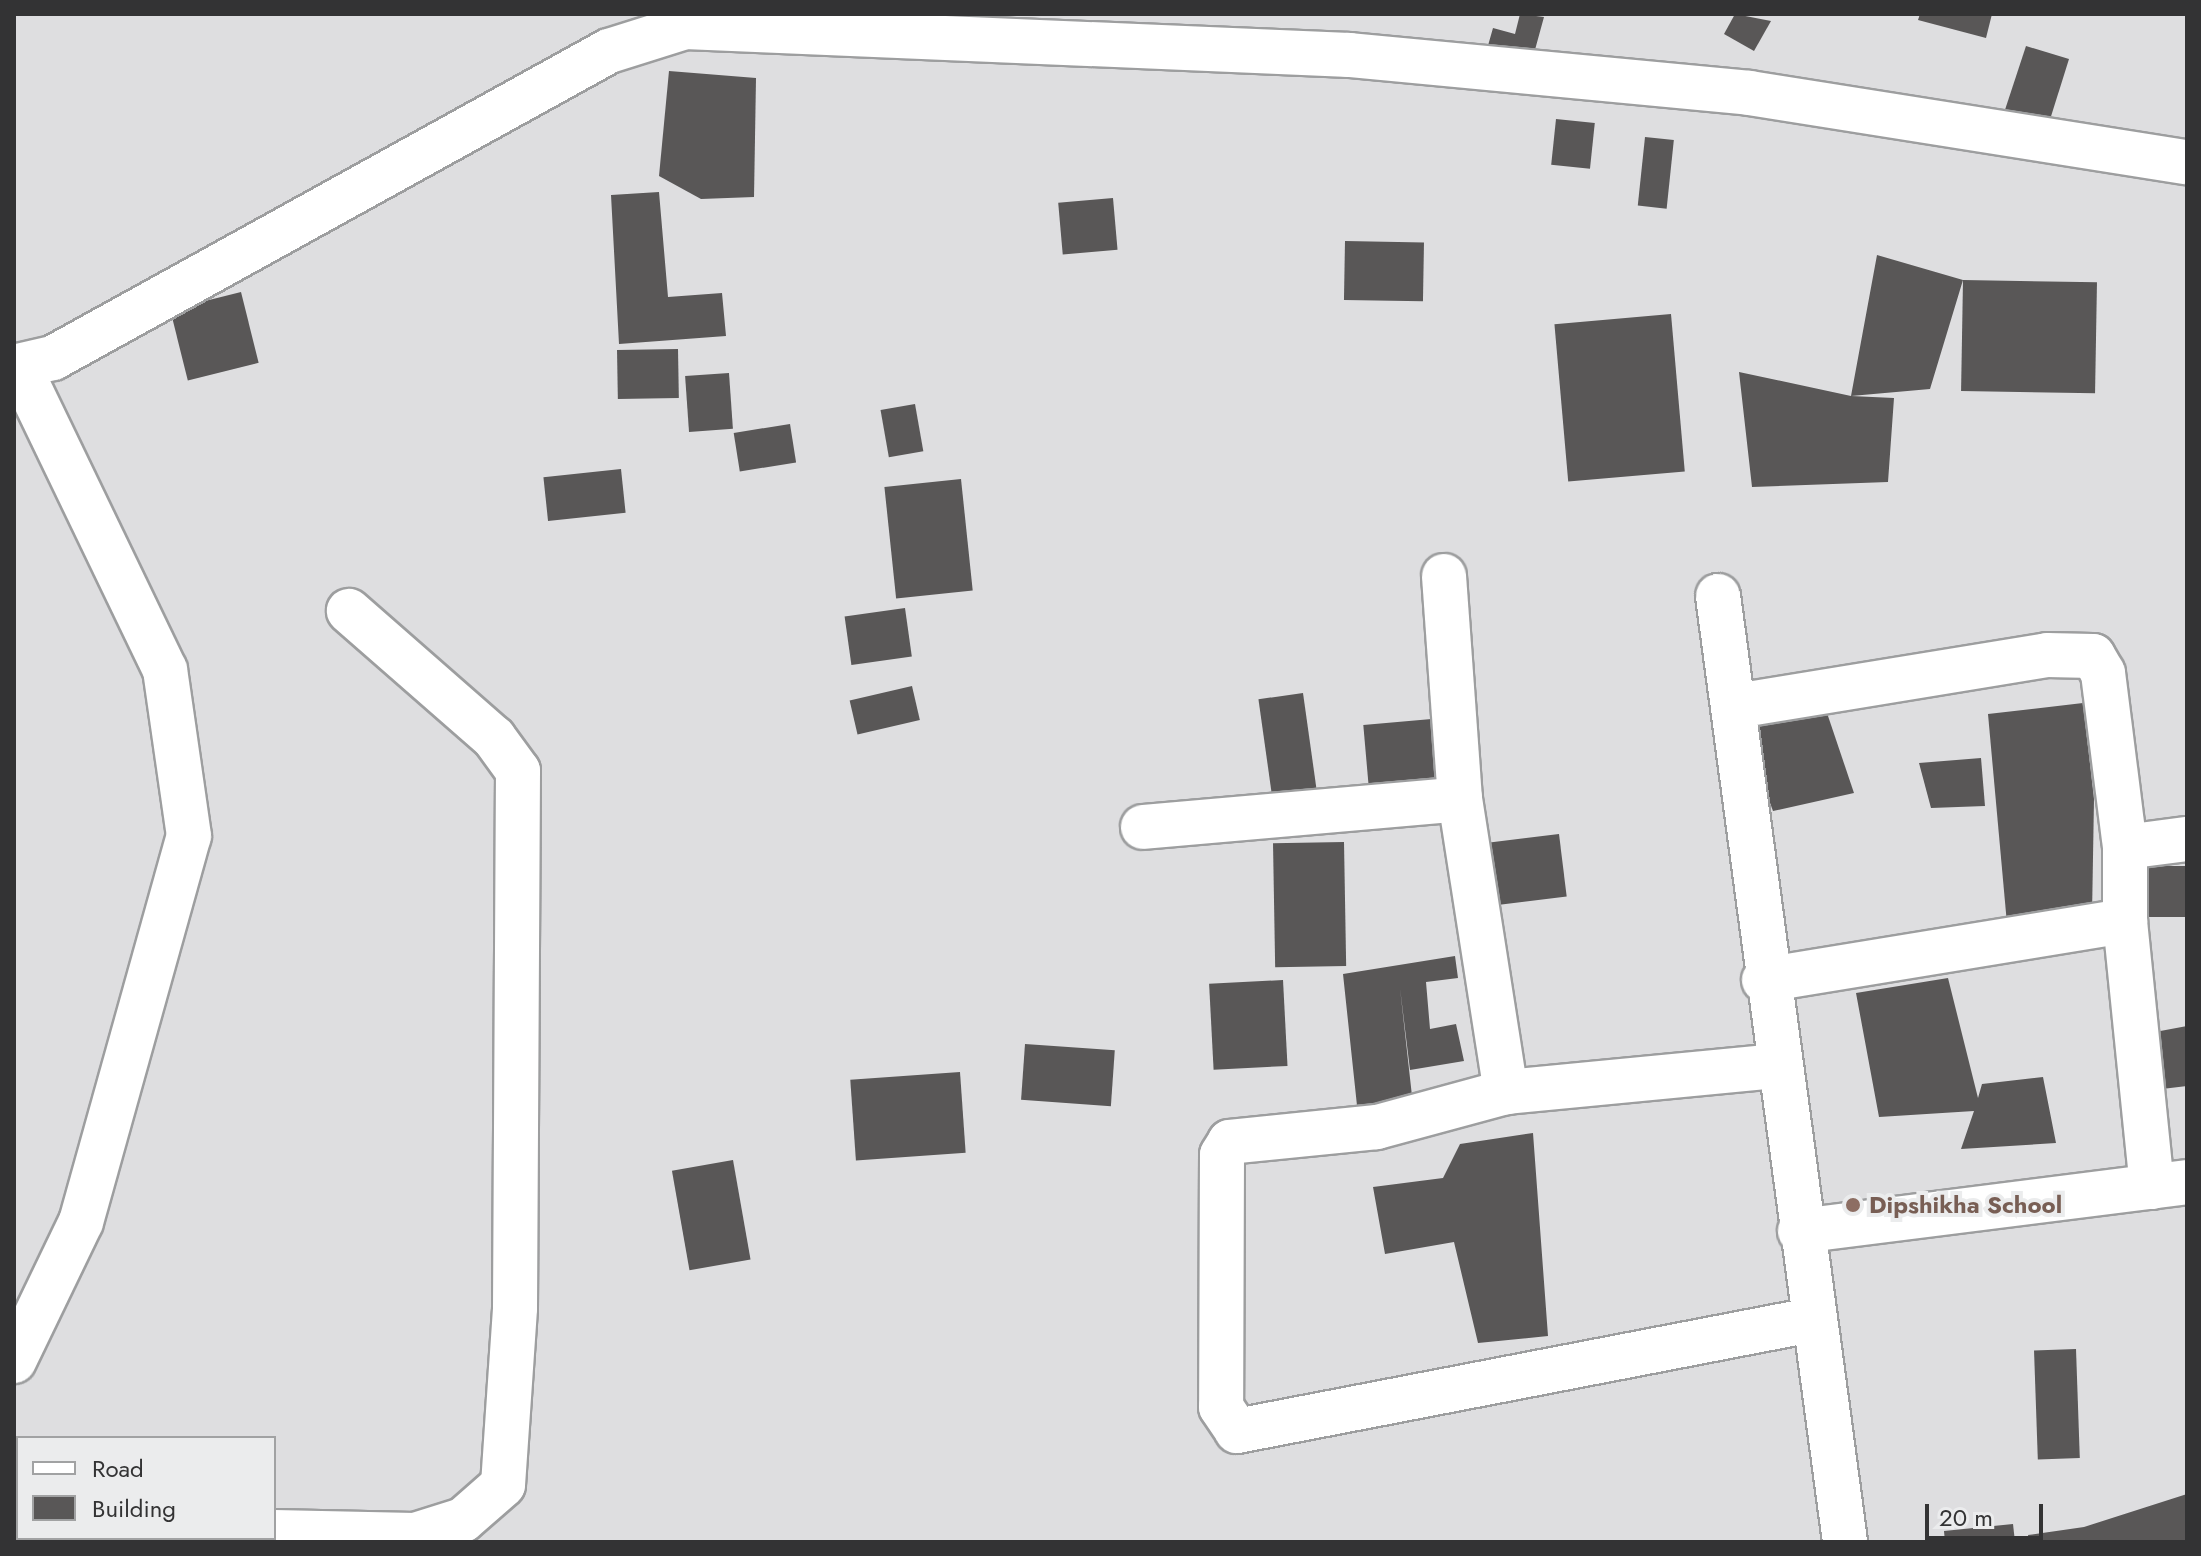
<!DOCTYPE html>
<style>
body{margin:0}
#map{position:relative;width:2201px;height:1556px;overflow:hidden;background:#dedee0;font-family:Jost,sans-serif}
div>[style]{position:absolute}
.building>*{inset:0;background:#595757;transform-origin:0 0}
.roads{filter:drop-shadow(2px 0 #9d9e9f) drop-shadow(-2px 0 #9d9e9f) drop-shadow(0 2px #9d9e9f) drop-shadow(0 -2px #9d9e9f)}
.minor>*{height:44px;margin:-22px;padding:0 22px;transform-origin:22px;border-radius:22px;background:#fff}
.dots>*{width:22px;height:22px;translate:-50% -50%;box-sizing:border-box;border:4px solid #ebeced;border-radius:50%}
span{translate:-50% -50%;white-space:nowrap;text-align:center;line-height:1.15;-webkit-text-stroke:8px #ebeced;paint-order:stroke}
.education-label{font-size:24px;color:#785e54;font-weight:700}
.left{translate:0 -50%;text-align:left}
.frame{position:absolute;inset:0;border:16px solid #333334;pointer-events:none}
.legend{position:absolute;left:16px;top:1436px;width:260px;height:104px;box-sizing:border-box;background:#ebeced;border:2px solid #a1a2a3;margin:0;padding:10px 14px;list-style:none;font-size:24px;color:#333334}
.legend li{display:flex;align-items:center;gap:16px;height:40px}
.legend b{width:40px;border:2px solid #a1a2a3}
.scale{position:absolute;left:1925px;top:1504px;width:118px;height:36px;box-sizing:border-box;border:4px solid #333334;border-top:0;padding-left:10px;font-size:24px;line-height:28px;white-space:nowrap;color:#333334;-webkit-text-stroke:6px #ebeced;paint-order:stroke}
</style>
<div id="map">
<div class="building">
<div style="clip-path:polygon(1520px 14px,1544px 17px,1530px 68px,1485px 56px,1493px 28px,1515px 34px)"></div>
<div style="clip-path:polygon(1735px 14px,1771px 21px,1754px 51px,1724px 34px)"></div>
<div style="clip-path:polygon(1920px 14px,1992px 14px,1986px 38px,1918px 20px)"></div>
<div style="clip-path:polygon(2026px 46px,2069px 59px,2048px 126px,2000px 125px)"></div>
<div style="clip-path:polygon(669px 71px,756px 78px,754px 197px,701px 199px,659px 176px)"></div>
<div style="left:1556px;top:119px;width:39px;height:46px;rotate:6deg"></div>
<div style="left:1645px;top:137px;width:29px;height:69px;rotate:6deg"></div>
<div style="clip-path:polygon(659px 192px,668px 297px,722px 293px,726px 336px,619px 344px,611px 195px)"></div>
<div style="left:1113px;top:198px;width:52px;height:55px;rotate:85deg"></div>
<div style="left:1345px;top:241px;width:79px;height:59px;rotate:1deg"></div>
<div style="clip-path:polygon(1877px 255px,1963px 280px,1930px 389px,1851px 396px,1894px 398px,1888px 482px,1752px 487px,1739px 372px,1851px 396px)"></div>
<div style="left:1963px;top:280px;width:134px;height:111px;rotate:1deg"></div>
<div style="left:241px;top:292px;width:73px;height:73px;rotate:76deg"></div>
<div style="left:1671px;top:314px;width:158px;height:117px;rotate:85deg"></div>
<div style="left:678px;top:349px;width:49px;height:61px;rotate:89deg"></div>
<div style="left:729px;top:373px;width:56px;height:44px;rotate:86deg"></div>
<div style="left:915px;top:404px;width:48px;height:35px;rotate:80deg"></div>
<div style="left:790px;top:424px;width:39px;height:57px;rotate:81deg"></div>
<div style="left:621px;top:469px;width:44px;height:78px;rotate:84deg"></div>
<div style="left:961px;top:479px;width:112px;height:77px;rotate:84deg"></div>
<div style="left:905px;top:608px;width:49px;height:61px;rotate:82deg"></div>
<div style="left:912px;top:686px;width:35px;height:64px;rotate:77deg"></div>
<div style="left:1303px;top:693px;width:110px;height:45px;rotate:82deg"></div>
<div style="clip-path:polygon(2083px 703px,2094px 799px,2092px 915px,2008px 935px,1988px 714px)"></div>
<div style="clip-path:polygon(1827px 713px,1854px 793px,1773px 811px,1743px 729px)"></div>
<div style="left:1443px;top:718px;width:74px;height:80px;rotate:85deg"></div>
<div style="clip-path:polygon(1981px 758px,1985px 806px,1931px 808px,1919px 763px)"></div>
<div style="left:1559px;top:834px;width:63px;height:86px;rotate:83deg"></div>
<div style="left:1344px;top:842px;width:124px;height:71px;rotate:89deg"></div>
<div style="left:2187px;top:866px;width:51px;height:52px;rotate:90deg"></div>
<div style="clip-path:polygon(1455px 956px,1458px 978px,1426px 982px,1430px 1029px,1456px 1024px,1464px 1061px,1410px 1070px,1400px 988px,1413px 1105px,1358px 1115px,1343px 974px)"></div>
<div style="clip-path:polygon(1948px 978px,1978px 1098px,1982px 1084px,2043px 1077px,2056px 1143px,1961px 1149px,1974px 1111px,1879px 1117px,1856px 993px)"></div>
<div style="left:1283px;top:980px;width:86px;height:74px;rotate:87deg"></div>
<div style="clip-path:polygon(2187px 1026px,2187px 1086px,2162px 1089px,2155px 1032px)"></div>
<div style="left:1025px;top:1044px;width:90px;height:56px;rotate:4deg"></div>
<div style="left:960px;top:1072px;width:81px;height:110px;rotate:86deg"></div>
<div style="clip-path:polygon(1533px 1133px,1548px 1336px,1478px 1343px,1454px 1242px,1385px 1254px,1373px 1187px,1443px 1178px,1460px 1144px)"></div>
<div style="left:733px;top:1160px;width:101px;height:62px;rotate:80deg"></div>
<div style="left:2076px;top:1349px;width:109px;height:42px;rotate:88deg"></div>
<div style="clip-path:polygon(2187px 1494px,2187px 1542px,2029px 1542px,2028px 1535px,2084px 1527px)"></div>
<div style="clip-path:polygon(2013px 1524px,2015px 1542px,1945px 1542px,1944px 1531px)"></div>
</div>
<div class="roads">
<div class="minor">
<div style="left:14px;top:367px;width:40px;rotate:-13deg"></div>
<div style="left:53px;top:358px;width:635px;rotate:-28.91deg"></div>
<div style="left:609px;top:51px;width:80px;rotate:-17.5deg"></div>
<div style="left:685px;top:27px;width:665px;rotate:2.41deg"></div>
<div style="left:1349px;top:55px;width:402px;rotate:5.4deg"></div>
<div style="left:1749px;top:93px;width:443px;rotate:9deg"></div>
<div style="left:1444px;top:576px;width:224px;rotate:85.9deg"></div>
<div style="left:1460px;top:799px;width:297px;rotate:81.1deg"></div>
<div style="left:1506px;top:1092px;width:272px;rotate:-5.5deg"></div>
<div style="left:1718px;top:596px;width:954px;rotate:82.35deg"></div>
<div style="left:1736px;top:706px;width:315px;rotate:-9.3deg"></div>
<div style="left:2047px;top:655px;width:46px;rotate:1.2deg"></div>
<div style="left:2093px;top:656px;width:20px;rotate:60deg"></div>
<div style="left:2103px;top:673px;width:175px;rotate:82.8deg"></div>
<div style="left:1143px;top:827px;width:318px;rotate:-5deg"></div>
<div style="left:1764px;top:980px;width:366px;rotate:-9.3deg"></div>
<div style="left:1506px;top:1092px;width:134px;rotate:164.8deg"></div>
<div style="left:1377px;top:1127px;width:148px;rotate:174.2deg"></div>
<div style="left:1230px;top:1142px;width:15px;rotate:122deg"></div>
<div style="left:1222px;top:1155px;width:252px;rotate:90.2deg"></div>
<div style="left:1221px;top:1407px;width:29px;rotate:56deg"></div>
<div style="left:1237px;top:1431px;width:585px;rotate:-10.94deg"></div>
<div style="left:2152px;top:1187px;width:267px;rotate:-95.8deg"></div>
<div style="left:2125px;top:921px;width:74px;rotate:-90deg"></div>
<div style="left:2125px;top:847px;width:63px;rotate:-7.4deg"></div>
<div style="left:1800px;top:1231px;width:390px;rotate:-7.2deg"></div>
<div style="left:14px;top:1361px;width:154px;rotate:-64.3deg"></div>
<div style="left:81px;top:1222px;width:401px;rotate:-74.4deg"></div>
<div style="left:189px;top:836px;width:168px;rotate:-98.2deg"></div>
<div style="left:165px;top:670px;width:332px;rotate:-115.7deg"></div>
<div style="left:14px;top:1526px;width:4px"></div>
<div style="left:274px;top:1532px;width:141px;rotate:1.2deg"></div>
<div style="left:415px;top:1535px;width:50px;rotate:-17.4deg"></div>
<div style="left:463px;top:1520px;width:53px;rotate:-41.2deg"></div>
<div style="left:503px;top:1485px;width:177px;rotate:-86.1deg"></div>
<div style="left:515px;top:1308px;width:537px;rotate:-89.68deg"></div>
<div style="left:518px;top:771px;width:41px;rotate:-126deg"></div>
<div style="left:494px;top:738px;width:193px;rotate:-138.8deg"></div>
</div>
</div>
<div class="dots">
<div style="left:1853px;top:1205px;background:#8d6e63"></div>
</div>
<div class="education-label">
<span class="left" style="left:1869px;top:1205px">Dipshikha School</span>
</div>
<div class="frame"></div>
<ul class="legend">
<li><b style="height:10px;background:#fff"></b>Road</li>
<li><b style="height:22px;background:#595757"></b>Building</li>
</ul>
<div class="scale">20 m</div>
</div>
